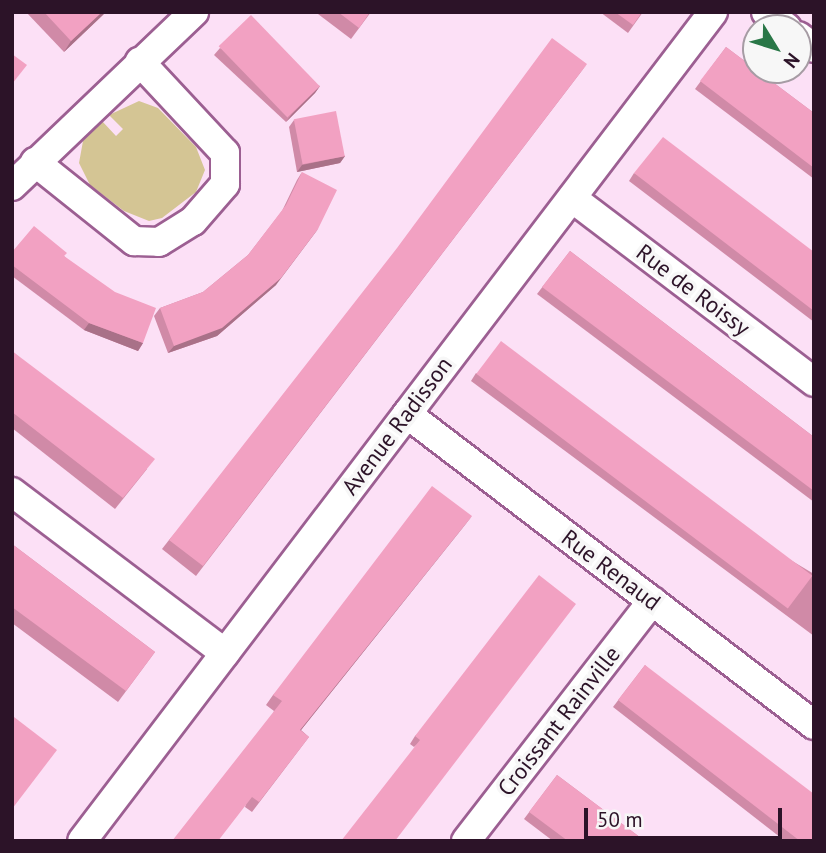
<!DOCTYPE html>
<style>
body{margin:0}
#map{position:relative;width:826px;height:853px;overflow:hidden;background:#fce0f6;font-family:"PT Sans",sans-serif}
div>[style]{position:absolute}
.green>*{inset:0;background:#d4c594}
.roads{filter:drop-shadow(2px 0 #9c5f92) drop-shadow(-2px 0 #9c5f92) drop-shadow(0 2px #9c5f92) drop-shadow(0 -2px #9c5f92)}
.minor>*{height:28px;margin:-14px;padding:0 14px;transform-origin:14px;border-radius:14px;background:#fff}
.wall>*{inset:0;background:#d08aa7}
.shaded-wall>*{inset:0;background:#a97188}
.building>*{inset:0;background:#f2a1c2;transform-origin:0 0}
span{translate:-50% -50%;white-space:nowrap;text-align:center;line-height:1.15;-webkit-text-stroke:7px #f7f7f7;paint-order:stroke}
.street-label{font-size:23px;color:#2c1328}
.frame{position:absolute;inset:0;border:14px solid #2c1328;pointer-events:none}
.north{position:absolute;left:742px;top:14px;width:70px;height:70px;box-sizing:border-box;background:#f7f7f7;border:2px solid #a69ca4;border-radius:50%;rotate:128deg;font-size:19px;font-weight:700;line-height:28px;text-align:center;color:#2c1328}
.north::after{content:'';display:block;margin:auto;width:24px;height:32px;background:#297747;clip-path:polygon(50% 0,100% 100%,50% 72%,0 100%)}
.scale{position:absolute;left:584px;top:808px;width:198px;height:32px;box-sizing:border-box;border:4px solid #2c1328;border-top:0;padding-left:9px;font-size:21px;line-height:24px;white-space:nowrap;color:#2c1328;-webkit-text-stroke:5px #f7f7f7;paint-order:stroke}
</style>
<div id="map">
<div class="green">
<div style="clip-path:polygon(139px 101px,158px 108px,196px 147px,205px 170px,196px 192px,162px 218px,149px 221px,124px 211px,90px 185px,79px 163px,83px 141px,102px 121px,116px 136px,123px 129px,109px 115px)"></div>
</div>
<div class="roads">
<div class="minor">
<div style="left:766px;top:12px;width:26px;rotate:37deg"></div>
<div style="left:798px;top:36px;width:20px;rotate:37deg"></div>
<div style="left:35px;top:162px;width:127px;rotate:38.6deg"></div>
<div style="left:134px;top:241px;width:25px;rotate:2deg"></div>
<div style="left:159px;top:242px;width:40px;rotate:-32deg"></div>
<div style="left:193px;top:221px;width:49px;rotate:-49.1deg"></div>
<div style="left:225px;top:184px;width:31px;rotate:-90deg"></div>
<div style="left:225px;top:153px;width:125px;rotate:-133deg"></div>
<div style="left:12px;top:186px;width:252px;rotate:-43.7deg"></div>
<div style="left:572px;top:198px;width:304px;rotate:37.2deg"></div>
<div style="left:407px;top:414px;width:512px;rotate:37.38deg"></div>
<div style="left:12px;top:492px;width:267px;rotate:37.1deg"></div>
<div style="left:82px;top:841px;width:1042px;rotate:-52.72deg"></div>
<div style="left:466px;top:841px;width:304px;rotate:-52.2deg"></div>
</div>
</div>
<div class="wall">
<div style="clip-path:polygon(26px 12px,106px 12px,64px 52px)"></div>
<div style="clip-path:polygon(319px 12px,371px 12px,351px 39px,318px 14px)"></div>
<div style="clip-path:polygon(600px 12px,643px 12px,628px 33px)"></div>
<div style="clip-path:polygon(726px 47px,814px 113px,814px 179px,695px 89px)"></div>
<div style="clip-path:polygon(220px 48px,320px 86px,315px 93px,286px 122px,214px 55px)"></div>
<div style="clip-path:polygon(587px 64px,196px 576px,162px 549px,169px 540px)"></div>
<div style="clip-path:polygon(294px 120px,345px 156px,340px 163px,297px 172px,289px 127px)"></div>
<div style="clip-path:polygon(302px 172px,276px 285px,217px 336px,168px 353px,154px 316px,160px 308px,203px 292px,248px 255px,282px 211px,297px 180px)"></div>
<div style="clip-path:polygon(634px 173px,814px 252px,814px 322px,629px 181px)"></div>
<div style="clip-path:polygon(570px 251px,814px 437px,814px 502px,537px 294px)"></div>
<div style="clip-path:polygon(12px 252px,64px 256px,143px 343px,138px 351px,84px 330px,12px 276px)"></div>
<div style="clip-path:polygon(12px 351px,147px 469px,115px 509px,12px 428px)"></div>
<div style="clip-path:polygon(476px 373px,814px 574px,814px 636px,471px 381px)"></div>
<div style="clip-path:polygon(472px 516px,301px 730px,309px 737px,252px 812px,245px 807px,274px 711px,266px 705px,273px 695px)"></div>
<div style="clip-path:polygon(12px 544px,155px 652px,118px 702px,12px 623px)"></div>
<div style="clip-path:polygon(571px 611px,414px 747px,410px 744px,415px 736px)"></div>
<div style="clip-path:polygon(645px 665px,814px 841px,785px 841px,613px 707px)"></div>
<div style="clip-path:polygon(557px 775px,645px 841px,553px 841px,524px 819px)"></div>
</div>
<div class="shaded-wall">
<div style="clip-path:polygon(102px 12px,106px 12px,64px 52px,71px 41px)"></div>
<div style="clip-path:polygon(320px 86px,315px 93px,286px 122px,292px 114px)"></div>
<div style="clip-path:polygon(345px 156px,340px 163px,297px 172px,302px 165px)"></div>
<div style="clip-path:polygon(318px 229px,276px 285px,217px 336px,168px 353px,174px 346px)"></div>
<div style="clip-path:polygon(89px 323px,143px 343px,138px 351px,84px 330px)"></div>
<div style="clip-path:polygon(472px 516px,465px 525px,293px 740px,300px 730px)"></div>
</div>
<div class="building">
<div style="clip-path:polygon(44px 12px,102px 12px,71px 41px)"></div>
<div style="clip-path:polygon(338px 12px,370px 12px,359px 28px)"></div>
<div style="clip-path:polygon(615px 12px,642px 12px,633px 25px)"></div>
<div style="left:251px;top:15px;width:99px;height:45px;rotate:46deg"></div>
<div style="clip-path:polygon(552px 38px,587px 64px,203px 566px,169px 540px,397px 248px)"></div>
<div style="clip-path:polygon(726px 47px,814px 113px,814px 168px,700px 81px)"></div>
<div style="clip-path:polygon(12px 54px,27px 65px,12px 84px)"></div>
<div style="left:336px;top:111px;width:46px;height:43px;rotate:79deg"></div>
<div style="clip-path:polygon(663px 137px,814px 252px,814px 311px,634px 173px)"></div>
<div style="clip-path:polygon(302px 172px,337px 190px,318px 229px,281px 278px,222px 328px,174px 346px,160px 308px,203px 292px,248px 255px,286px 205px)"></div>
<div style="clip-path:polygon(34px 226px,67px 253px,64px 256px,115px 292px,156px 308px,143px 343px,89px 323px,12px 265px,12px 252px)"></div>
<div style="clip-path:polygon(570px 251px,814px 437px,814px 491px,542px 287px)"></div>
<div style="left:501px;top:341px;width:390px;height:41px;rotate:37deg"></div>
<div style="clip-path:polygon(12px 351px,155px 459px,123px 498px,12px 412px)"></div>
<div style="clip-path:polygon(432px 486px,472px 516px,300px 730px,309px 737px,259px 802px,252px 797px,218px 841px,172px 841px,282px 701px,273px 695px)"></div>
<div style="clip-path:polygon(12px 544px,155px 652px,126px 691px,12px 607px)"></div>
<div style="clip-path:polygon(539px 575px,576px 604px,395px 841px,341px 841px,420px 740px,415px 736px)"></div>
<div style="clip-path:polygon(645px 665px,814px 794px,814px 841px,800px 841px,618px 700px)"></div>
<div style="clip-path:polygon(14px 717px,57px 750px,12px 809px,12px 720px)"></div>
<div style="clip-path:polygon(557px 775px,645px 841px,568px 841px,529px 812px)"></div>
</div>
<div class="street-label">
<span style="left:693px;top:290px;rotate:37deg">Rue de Roissy</span>
<span style="left:397px;top:426px;rotate:-53deg">Avenue Radisson</span>
<span style="left:611px;top:570px;rotate:37deg">Rue Renaud</span>
<span style="left:559px;top:721px;rotate:-52deg">Croissant Rainville</span>
</div>
<div class="frame"></div>
<div class="north">N</div>
<div class="scale">50 m</div>
</div>
